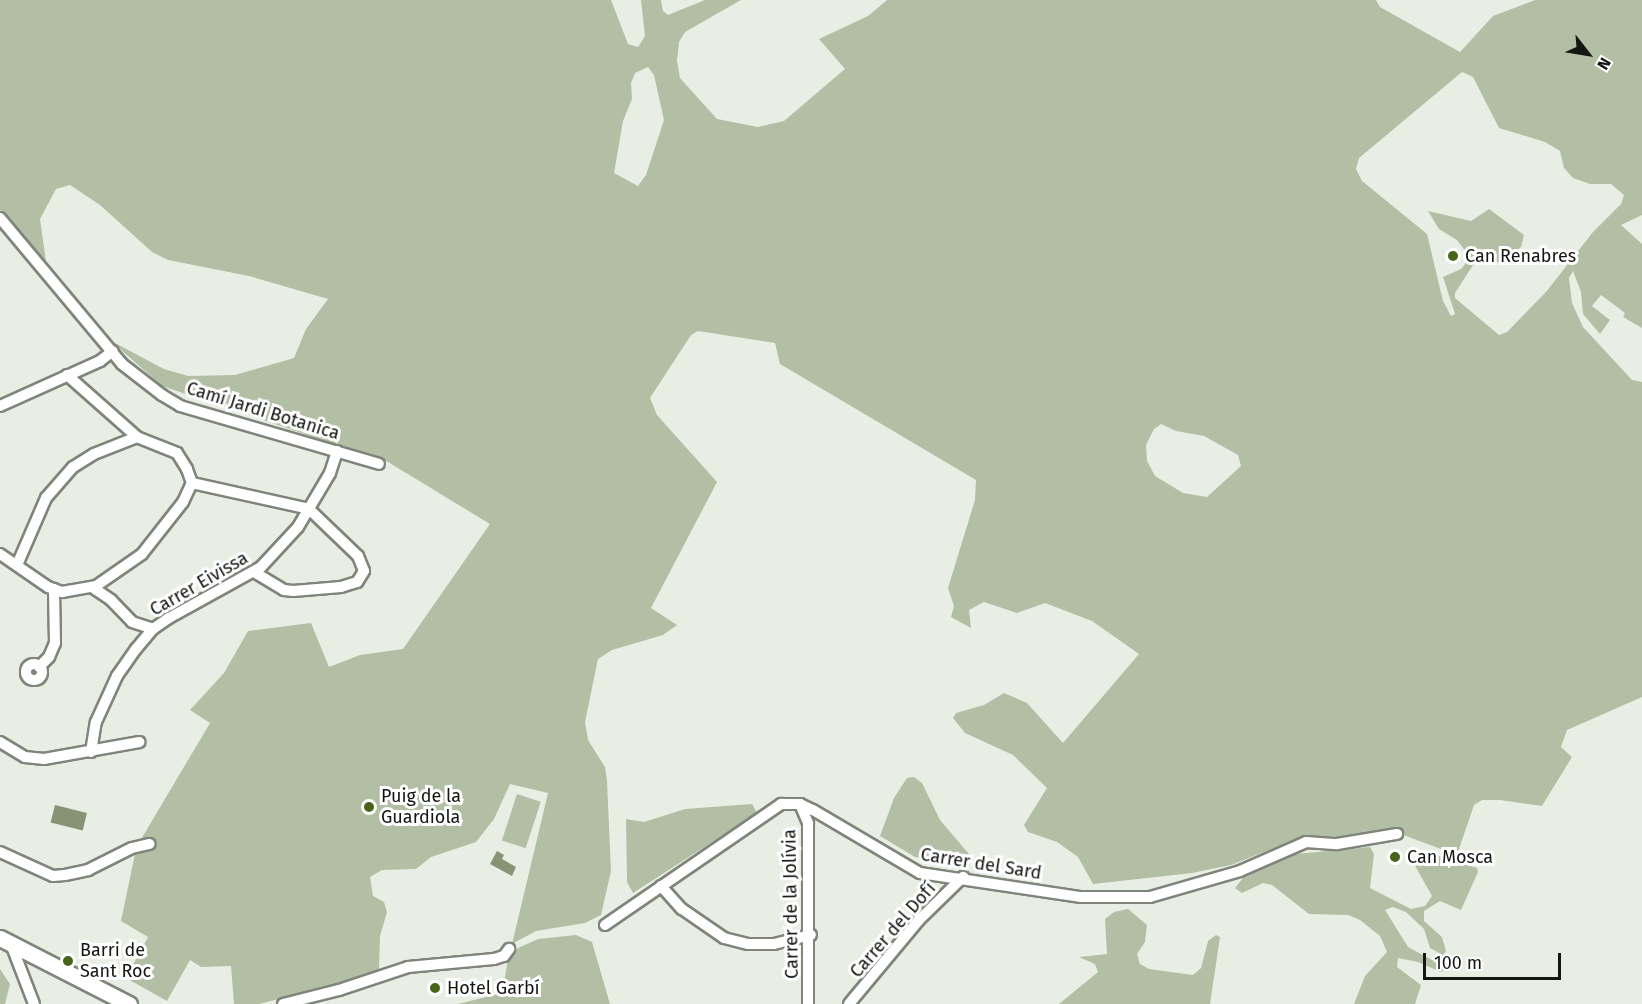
<!DOCTYPE html>
<meta charset="utf-8">
<style>
body{margin:0}
#map{position:relative;width:1642px;height:1004px;overflow:hidden;background:#e9eee4;font-family:"Fira Sans",sans-serif}
div>[style]{position:absolute}
.green>*{inset:0;background:#b2bfa4;transform-origin:0 0}
.water>*{inset:0;background:#869475;transform-origin:0 0}
.roads{filter:drop-shadow(2px 0 #80857b) drop-shadow(-2px 0 #80857b) drop-shadow(0 2px #80857b) drop-shadow(0 -2px #80857b)}
.street>*{height:10px;margin:-5px;padding:0 5px;transform-origin:5px;border-radius:5px;background:#fff}
.street>.ring{margin:-5px;padding:0;box-sizing:content-box;background:none;border:10px solid #fff;border-radius:50%}
.secondary>*{height:15px;margin:-7.5px;padding:0 7.5px;transform-origin:7.5px;border-radius:7.5px;background:#fff}
.dots>*{width:16px;height:16px;translate:-50% -50%;box-sizing:border-box;border:3px solid #fff;border-radius:50%}
span{translate:-50% -50%;white-space:nowrap;text-align:center;line-height:1.15;-webkit-text-stroke:6px #fff;paint-order:stroke}
.poi-label{font-size:18px;color:#141612}
.left{translate:0 -50%;text-align:left}
.street-label{font-size:18px;color:#141612}
.north{position:absolute;left:1558px;top:24px;width:60px;height:60px;-webkit-text-stroke:4px #fff;paint-order:stroke;rotate:121deg;font-size:16px;font-weight:700;line-height:24px;text-align:center;color:#141612}
.north::after{content:'';display:block;margin:auto;width:21px;height:27px;background:#141612;clip-path:polygon(50% 0,100% 100%,50% 72%,0 100%)}
.scale{position:absolute;left:1423px;top:953px;width:138px;height:27px;box-sizing:border-box;border:3px solid #141612;border-top:0;padding-left:8px;font-size:18px;line-height:21px;white-space:nowrap;color:#141612;-webkit-text-stroke:4px #fff;paint-order:stroke}
</style>
<div id="map">
<div class="green">
<div style="clip-path:polygon(evenodd,0 0,611px 0,628px 44px,638px 47px,645px 36px,641px 0,661px 0,663px 11px,668px 15px,705px 0,741px 0,685px 32px,679px 42px,677px 61px,680px 78px,717px 119px,758px 127px,784px 121px,845px 69px,819px 39px,868px 16px,887px 0,1376px 0,1380px 7px,1460px 52px,1493px 16px,1535px 0,1642px 0,1642px 215px,1621px 225px,1642px 244px,1642px 328px,1623px 317px,1625px 313px,1601px 295px,1592px 306px,1610px 320px,1600px 334px,1583px 314px,1581px 292px,1573px 271px,1569px 278px,1572px 303px,1583px 327px,1632px 380px,1642px 382px,1642px 697px,1567px 730px,1561px 747px,1572px 757px,1542px 806px,1500px 800px,1482px 800px,1474px 805px,1457px 855px,1398px 833px,1279px 846px,1231px 865px,1192px 873px,1093px 884px,1078px 857px,1057px 842px,1028px 832px,1024px 825px,1047px 788px,1013px 755px,965px 733px,953px 718px,956px 713px,984px 705px,1004px 693px,1027px 703px,1063px 743px,1139px 654px,1092px 621px,1045px 603px,1017px 613px,984px 602px,969px 610px,971px 628px,951px 617px,954px 606px,948px 588px,975px 500px,976px 480px,780px 364px,775px 343px,698px 331px,691px 335px,650px 398px,657px 415px,717px 482px,651px 608px,677px 625px,663px 635px,612px 650px,598px 659px,585px 722px,588px 740px,605px 767px,607px 781px,611px 871px,601px 915px,585px 923px,536px 931px,512px 944px,548px 793px,510px 784px,494px 819px,476px 842px,431px 857px,416px 869px,382px 870px,370px 877px,373px 896px,384px 902px,387px 912px,380px 936px,379px 969px,367px 976px,259px 1004px,234px 1004px,231px 966px,201px 967px,190px 960px,167px 1001px,126px 978px,148px 937px,121px 921px,136px 849px,154px 846px,153px 839px,140px 841px,210px 723px,190px 710px,224px 673px,248px 631px,311px 623px,329px 667px,360px 655px,403px 649px,490px 524px,388px 462px,162px 386px,111px 341px,164px 369px,188px 376px,235px 375px,294px 358px,306px 329px,328px 299px,249px 276px,168px 260px,152px 252px,100px 205px,70px 185px,56px 189px,40px 219px,46px 262px,0 210px,0 0,648px 67px,654px 75px,664px 120px,646px 175px,638px 186px,614px 173px,623px 121px,632px 99px,631px 83px,635px 73px,648px 67px,0 0,1462px 72px,1473px 77px,1499px 128px,1545px 142px,1560px 151px,1564px 168px,1573px 178px,1590px 184px,1611px 184px,1624px 195px,1621px 204px,1593px 232px,1546px 292px,1507px 332px,1499px 335px,1455px 298px,1455px 293px,1477px 259px,1503px 263px,1521px 247px,1524px 235px,1489px 209px,1471px 221px,1428px 211px,1439px 229px,1457px 240px,1466px 252px,1466px 263px,1461px 269px,1443px 277px,1455px 314px,1451px 316px,1443px 301px,1427px 234px,1362px 181px,1356px 169px,1359px 158px,1462px 72px,0 0,1161px 424px,1176px 431px,1204px 436px,1238px 455px,1241px 466px,1207px 497px,1183px 493px,1155px 476px,1147px 461px,1146px 445px,1154px 429px,1161px 424px)"></div>
<div style="clip-path:polygon(914px 777px,922px 783px,940px 820px,969px 854px,965px 866px,915px 857px,880px 836px,894px 798px,907px 778px)"></div>
<div style="left:517px;top:794px;width:25px;height:49px;rotate:18deg"></div>
<div style="clip-path:polygon(752px 804px,757px 813px,633px 893px,627px 882px,626px 819px,644px 822px,685px 809px)"></div>
<div style="clip-path:polygon(1370px 847px,1374px 854px,1370px 888px,1411px 909px,1425px 906px,1432px 896px,1414px 864px,1424px 851px,1477px 868px,1478px 872px,1461px 910px,1440px 901px,1424px 911px,1424px 921px,1442px 937px,1446px 951px,1443px 955px,1430px 948px,1424px 929px,1406px 912px,1393px 907px,1385px 910px,1408px 947px,1447px 968px,1441px 972px,1418px 962px,1398px 958px,1397px 967px,1421px 985px,1415px 1004px,1354px 1004px,1365px 976px,1387px 952px,1380px 936px,1360px 920px,1348px 915px,1309px 914px,1272px 885px,1263px 883px,1242px 893px,1235px 888px,1243px 878px,1296px 854px)"></div>
<div style="clip-path:polygon(1128px 909px,1147px 925px,1145px 942px,1137px 954px,1140px 964px,1149px 969px,1193px 975px,1201px 968px,1208px 941px,1216px 935px,1220px 937px,1210px 1004px,1059px 1004px,1098px 972px,1095px 964px,1079px 957px,1107px 954px,1105px 919px,1114px 912px)"></div>
<div style="clip-path:polygon(576px 935px,592px 942px,610px 1004px,458px 1004px,502px 993px,508px 960px,518px 948px,538px 939px)"></div>
<div style="clip-path:polygon(0 969px,10px 984px,5px 1004px,0 1004px)"></div>
</div>
<div class="water">
<div style="left:55px;top:805px;width:33px;height:18px;rotate:14deg"></div>
<div style="clip-path:polygon(497px 851px,504px 855px,502px 859px,516px 867px,512px 876px,490px 864px)"></div>
</div>
<div class="roads">
<div class="street">
<div style="left:0;top:218px;width:190px;rotate:50.1deg"></div>
<div style="left:122px;top:364px;width:51px;rotate:37.8deg"></div>
<div style="left:162px;top:395px;width:21px;rotate:31deg"></div>
<div style="left:180px;top:406px;width:207px;rotate:16.2deg"></div>
<div style="left:67px;top:375px;width:94px;rotate:41.5deg"></div>
<div style="left:0;top:406px;width:110px;rotate:-24.2deg"></div>
<div style="left:100px;top:361px;width:16px;rotate:-38deg"></div>
<div style="left:192px;top:483px;width:120px;rotate:12.5deg"></div>
<div style="left:309px;top:509px;width:68px;rotate:43.8deg"></div>
<div style="left:358px;top:556px;width:16px;rotate:68deg"></div>
<div style="left:364px;top:571px;width:13px;rotate:122deg"></div>
<div style="left:357px;top:582px;width:17px;rotate:163deg"></div>
<div style="left:341px;top:587px;width:48px;rotate:175.2deg"></div>
<div style="left:293px;top:591px;width:9px;rotate:-174deg"></div>
<div style="left:284px;top:590px;width:35px;rotate:-149deg"></div>
<div style="left:0;top:554px;width:58px;rotate:34.5deg"></div>
<div style="left:48px;top:587px;width:15px;rotate:20deg"></div>
<div style="left:62px;top:592px;width:35px;rotate:-10deg"></div>
<div style="left:96px;top:586px;width:56px;rotate:-34.8deg"></div>
<div style="left:142px;top:554px;width:66px;rotate:-51.7deg"></div>
<div style="left:183px;top:502px;width:21px;rotate:-65deg"></div>
<div style="left:192px;top:483px;width:15px;rotate:-110deg"></div>
<div style="left:187px;top:469px;width:19px;rotate:-122deg"></div>
<div style="left:177px;top:453px;width:43px;rotate:-158.2deg"></div>
<div style="left:137px;top:437px;width:46px;rotate:158.4deg"></div>
<div style="left:94px;top:454px;width:25px;rotate:148deg"></div>
<div style="left:73px;top:467px;width:41px;rotate:131.1deg"></div>
<div style="left:46px;top:498px;width:73px;rotate:113.4deg"></div>
<div style="left:92px;top:587px;width:23px;rotate:34deg"></div>
<div style="left:111px;top:600px;width:30px;rotate:46deg"></div>
<div style="left:132px;top:622px;width:22px;rotate:18deg"></div>
<div class="ring" style="left:26px;top:664px;width:6px;height:6px"></div>
<div style="left:39px;top:667px;width:14px;rotate:-45deg"></div>
<div style="left:49px;top:657px;width:15px;rotate:-67deg"></div>
<div style="left:55px;top:643px;width:54px;rotate:-91.1deg"></div>
<div style="left:0;top:742px;width:29px;rotate:31deg"></div>
<div style="left:25px;top:757px;width:19px;rotate:6deg"></div>
<div style="left:44px;top:759px;width:97px;rotate:-10.1deg"></div>
<div style="left:91px;top:752px;width:30px;rotate:-81deg"></div>
<div style="left:96px;top:722px;width:51px;rotate:-65.5deg"></div>
<div style="left:117px;top:676px;width:33px;rotate:-55deg"></div>
<div style="left:136px;top:649px;width:26px;rotate:-50deg"></div>
<div style="left:153px;top:629px;width:19px;rotate:-35deg"></div>
<div style="left:169px;top:618px;width:105px;rotate:-29deg"></div>
<div style="left:261px;top:567px;width:54px;rotate:-47.2deg"></div>
<div style="left:298px;top:527px;width:63px;rotate:-59.3deg"></div>
<div style="left:330px;top:473px;width:23px;rotate:-72deg"></div>
<div style="left:800px;top:804px;width:21px;rotate:67deg"></div>
<div style="left:808px;top:823px;width:181px;rotate:90deg"></div>
<div style="left:0;top:852px;width:58px;rotate:24.4deg"></div>
<div style="left:53px;top:876px;width:12px;rotate:-5deg"></div>
<div style="left:65px;top:875px;width:24px;rotate:-12deg"></div>
<div style="left:88px;top:870px;width:49px;rotate:-26.6deg"></div>
<div style="left:132px;top:848px;width:18px;rotate:-13deg"></div>
<div style="left:661px;top:886px;width:31px;rotate:48deg"></div>
<div style="left:682px;top:909px;width:51px;rotate:34.6deg"></div>
<div style="left:724px;top:938px;width:25px;rotate:14deg"></div>
<div style="left:748px;top:944px;width:26px"></div>
<div style="left:774px;top:944px;width:38px;rotate:-14deg"></div>
<div style="left:605px;top:925px;width:214px;rotate:-34.5deg"></div>
<div style="left:781px;top:804px;width:19px"></div>
<div style="left:800px;top:804px;width:14px;rotate:25deg"></div>
<div style="left:813px;top:810px;width:124px;rotate:30.5deg"></div>
<div style="left:920px;top:873px;width:163px;rotate:8.5deg"></div>
<div style="left:1081px;top:897px;width:69px"></div>
<div style="left:1150px;top:897px;width:94px;rotate:-16.1deg"></div>
<div style="left:1240px;top:871px;width:72px;rotate:-23.7deg"></div>
<div style="left:1306px;top:842px;width:31px;rotate:4deg"></div>
<div style="left:1337px;top:844px;width:61px;rotate:-9.5deg"></div>
<div style="left:11px;top:944px;width:64px;rotate:69deg"></div>
<div style="left:283px;top:1004px;width:58px;rotate:-14deg"></div>
<div style="left:339px;top:990px;width:73px;rotate:-18.4deg"></div>
<div style="left:408px;top:967px;width:86px;rotate:-5.3deg"></div>
<div style="left:494px;top:959px;width:10px;rotate:-17deg"></div>
<div style="left:504px;top:956px;width:9px;rotate:-54deg"></div>
<div style="left:849px;top:1004px;width:109px;rotate:-50.2deg"></div>
<div style="left:919px;top:920px;width:62px;rotate:-44.3deg"></div>
</div>
<div class="secondary">
<div style="left:0;top:938px;width:145px;rotate:27.1deg"></div>
</div>
</div>
<div class="dots">
<div style="left:1453px;top:256px;background:#476518"></div>
<div style="left:369px;top:807px;background:#476518"></div>
<div style="left:1395px;top:857px;background:#476518"></div>
<div style="left:68px;top:961px;background:#476518"></div>
<div style="left:435px;top:988px;background:#476518"></div>
</div>
<div class="poi-label">
<span class="left" style="left:1465px;top:256px">Can Renabres</span>
<span class="left" style="left:381px;top:807px">Puig de la<br>Guardiola</span>
<span class="left" style="left:1407px;top:857px">Can Mosca</span>
<span class="left" style="left:80px;top:961px">Barri de<br>Sant Roc</span>
<span class="left" style="left:447px;top:988px">Hotel Garbí</span>
</div>
<div class="street-label">
<span style="left:263px;top:411px;rotate:17deg">Camí Jardi Botanica</span>
<span style="left:199px;top:584px;rotate:-30deg">Carrer Eivissa</span>
<span style="left:981px;top:864px;rotate:9deg">Carrer del Sard</span>
<span style="left:791px;top:904px;rotate:-91deg">Carrer de la Jolívia</span>
<span style="left:893px;top:930px;rotate:-49deg">Carrer del Dofí</span>
</div>
<div class="north">N</div>
<div class="scale">100 m</div>
</div>
